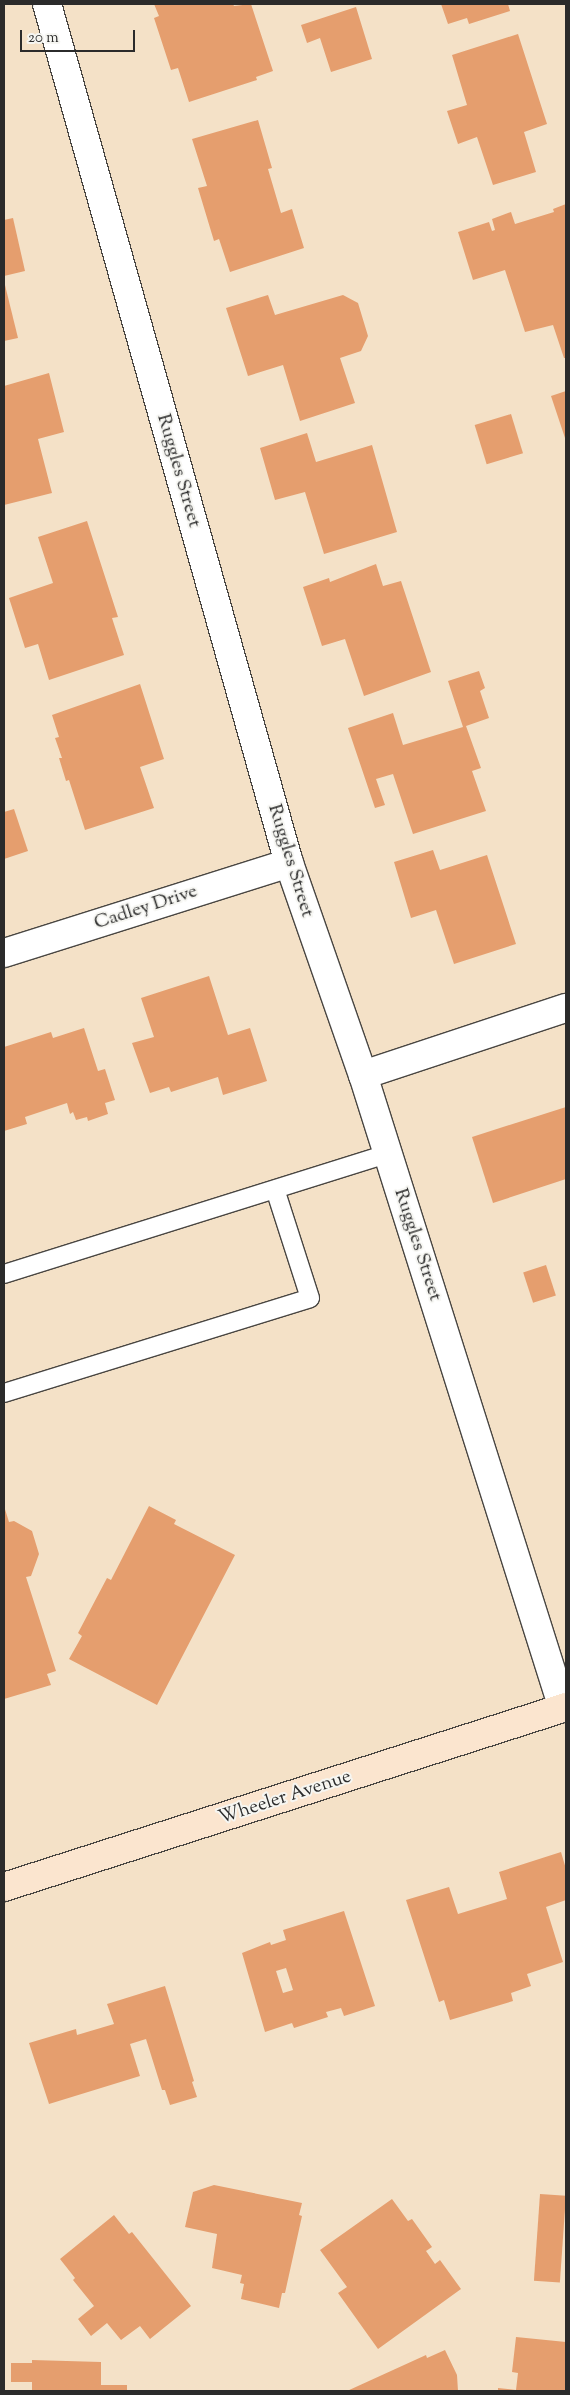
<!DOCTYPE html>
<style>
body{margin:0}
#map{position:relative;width:570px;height:2395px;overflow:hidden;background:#f4e1c7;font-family:"Sorts Mill Goudy",serif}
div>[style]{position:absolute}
.building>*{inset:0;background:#e59e6e;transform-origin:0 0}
.roads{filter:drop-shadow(1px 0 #494642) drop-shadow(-1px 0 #494642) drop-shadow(0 1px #494642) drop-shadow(0 -1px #494642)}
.service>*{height:18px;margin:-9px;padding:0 9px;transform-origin:9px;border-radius:9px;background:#fff}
.minor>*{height:28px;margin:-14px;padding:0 14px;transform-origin:14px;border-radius:14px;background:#fff}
.secondary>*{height:28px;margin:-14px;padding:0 14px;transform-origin:14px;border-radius:14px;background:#fbe5cf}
span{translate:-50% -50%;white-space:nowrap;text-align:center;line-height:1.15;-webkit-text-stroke:4px #f6f6f2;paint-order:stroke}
.street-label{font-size:19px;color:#2b2b2b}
.frame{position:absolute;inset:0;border:5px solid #2b2b2b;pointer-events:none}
.scale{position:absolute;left:20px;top:30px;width:115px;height:22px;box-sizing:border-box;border:2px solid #2b2b2b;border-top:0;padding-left:6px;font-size:15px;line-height:18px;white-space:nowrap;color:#2b2b2b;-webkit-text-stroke:4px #f6f6f2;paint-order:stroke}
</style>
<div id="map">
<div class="building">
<div style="clip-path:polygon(154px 4px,233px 4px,234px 6px,251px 4px,273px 71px,256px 77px,257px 80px,189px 102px,178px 68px,171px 70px,154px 18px,159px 16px)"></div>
<div style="clip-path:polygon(441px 4px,508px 4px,510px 11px,469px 24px,467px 18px,448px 24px)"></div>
<div style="clip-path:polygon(356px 7px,372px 59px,331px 72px,320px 38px,307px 43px,301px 25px)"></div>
<div style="clip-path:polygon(518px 34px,547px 124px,524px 132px,536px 172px,493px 185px,477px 137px,458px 144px,447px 111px,467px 105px,452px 55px)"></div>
<div style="clip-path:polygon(258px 120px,272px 168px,268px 169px,281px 213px,292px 209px,304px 248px,230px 272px,219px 239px,214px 241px,198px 188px,207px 186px,192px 139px)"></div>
<div style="clip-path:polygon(566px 204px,566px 358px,564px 358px,553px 325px,525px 332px,505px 270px,473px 280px,458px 232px,489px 222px,492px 231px,495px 230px,492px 219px,511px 212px,515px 224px,554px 212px,553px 209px)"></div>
<div style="clip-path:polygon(13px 218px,25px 271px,4px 276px,4px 220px)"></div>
<div style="clip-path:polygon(4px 281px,18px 338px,4px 341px)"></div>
<div style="clip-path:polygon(268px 295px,275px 315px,343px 295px,358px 303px,368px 336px,361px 351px,340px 358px,355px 403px,300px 421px,283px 365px,248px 376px,226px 308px)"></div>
<div style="clip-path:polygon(49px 373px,64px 432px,38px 439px,52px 493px,4px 505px,4px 386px)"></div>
<div style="clip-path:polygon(566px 391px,566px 441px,551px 396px)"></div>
<div style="left:511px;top:414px;width:41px;height:38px;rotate:73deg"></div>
<div style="clip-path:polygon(307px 433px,316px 462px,372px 445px,397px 532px,324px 554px,305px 492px,275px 500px,260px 448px)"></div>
<div style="clip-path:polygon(87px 521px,118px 617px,112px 618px,124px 655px,49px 680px,38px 644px,25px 648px,9px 598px,53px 583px,38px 537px)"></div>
<div style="clip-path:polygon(376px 564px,383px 586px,401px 581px,431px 672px,364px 696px,345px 639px,322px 646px,303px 587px,329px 578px,330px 582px)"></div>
<div style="clip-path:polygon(479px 671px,485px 688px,480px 691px,489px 718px,466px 726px,481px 768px,472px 771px,486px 811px,413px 834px,393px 774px,376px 779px,385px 805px,375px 808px,348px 728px,393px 713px,403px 745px,463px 727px,448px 681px)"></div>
<div style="clip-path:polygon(140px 684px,164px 759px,140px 767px,154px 808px,85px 830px,69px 780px,66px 781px,59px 758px,62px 758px,55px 738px,59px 737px,52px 715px)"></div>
<div style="clip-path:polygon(14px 809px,28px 851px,4px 859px,4px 812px)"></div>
<div style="clip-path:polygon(433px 850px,440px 870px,487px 855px,516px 944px,454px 964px,436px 910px,411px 918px,394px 862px)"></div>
<div style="clip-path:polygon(209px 976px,228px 1035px,250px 1028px,267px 1081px,223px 1095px,218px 1077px,171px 1092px,169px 1087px,150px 1093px,132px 1043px,154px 1037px,141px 998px)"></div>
<div style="clip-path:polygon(84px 1028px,98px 1071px,105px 1069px,115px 1100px,105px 1103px,108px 1114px,88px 1121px,87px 1117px,76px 1120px,73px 1112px,70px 1114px,67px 1103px,25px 1117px,27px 1124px,4px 1131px,4px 1047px,51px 1032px,53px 1038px)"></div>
<div style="clip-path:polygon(566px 1107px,566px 1179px,493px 1203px,472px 1137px)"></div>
<div style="left:546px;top:1265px;width:32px;height:24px;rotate:72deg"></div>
<div style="clip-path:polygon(4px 1506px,9px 1522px,14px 1521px,32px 1531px,39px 1554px,31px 1576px,26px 1577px,56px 1671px,47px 1674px,51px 1685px,4px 1699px)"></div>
<div style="clip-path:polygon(149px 1506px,176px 1520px,174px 1524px,235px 1555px,157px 1705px,69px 1659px,82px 1636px,78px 1633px,107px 1578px,111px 1580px)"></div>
<div style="clip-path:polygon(561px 1852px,566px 1869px,566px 1900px,546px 1907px,563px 1962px,527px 1974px,531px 1986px,511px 1993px,513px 2001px,450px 2020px,444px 2000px,439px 2002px,406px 1900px,449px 1887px,458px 1914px,507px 1899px,499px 1872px)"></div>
<div style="clip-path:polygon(evenodd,344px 1911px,375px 2006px,344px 2016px,341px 2008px,326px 2012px,328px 2017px,294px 2028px,292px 2023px,265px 2032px,242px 1953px,270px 1942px,271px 1945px,286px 1940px,283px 1930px,344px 1911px,286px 1968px,293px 1990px,283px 1993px,276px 1971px,286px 1968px)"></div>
<div style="clip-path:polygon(165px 1986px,194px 2081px,192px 2082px,197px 2097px,170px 2105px,165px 2090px,162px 2090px,146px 2039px,130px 2044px,140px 2076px,49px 2104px,29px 2043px,76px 2029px,77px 2035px,114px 2024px,107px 2004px)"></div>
<div style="clip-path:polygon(214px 2185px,302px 2203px,299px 2215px,302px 2216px,285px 2293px,282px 2293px,279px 2308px,241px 2299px,244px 2284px,240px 2283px,242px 2275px,212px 2268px,217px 2234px,185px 2227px,193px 2192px)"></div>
<div style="left:540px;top:2194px;width:26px;height:87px;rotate:4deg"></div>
<div style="clip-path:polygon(392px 2199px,408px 2221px,412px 2219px,432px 2247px,426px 2251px,435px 2264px,440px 2260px,461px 2289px,378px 2349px,338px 2293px,347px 2287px,320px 2250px)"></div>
<div style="clip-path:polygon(114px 2215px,129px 2234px,132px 2232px,191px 2306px,150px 2339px,140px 2326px,121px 2340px,107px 2323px,91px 2336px,78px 2319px,94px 2306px,73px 2280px,75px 2278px,60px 2259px)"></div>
<div style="clip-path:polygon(516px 2337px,566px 2342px,566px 2391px,498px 2391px,498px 2388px,516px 2390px,518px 2373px,512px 2372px)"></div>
<div style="clip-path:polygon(445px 2350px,457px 2375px,458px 2391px,347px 2391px,426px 2355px,427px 2358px)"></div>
<div style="clip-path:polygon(32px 2360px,101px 2362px,101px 2385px,127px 2385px,127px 2391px,32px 2391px,32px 2382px,11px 2382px,11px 2363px,32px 2363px)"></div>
</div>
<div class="roads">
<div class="service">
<div style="left:4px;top:1274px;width:402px;rotate:-17.4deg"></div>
<div style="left:4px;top:1393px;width:320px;rotate:-17.2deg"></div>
<div style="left:310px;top:1298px;width:114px;rotate:-107.8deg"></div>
</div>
<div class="minor">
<div style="left:47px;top:4px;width:892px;rotate:74.27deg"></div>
<div style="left:289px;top:863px;width:225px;rotate:70.8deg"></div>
<div style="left:363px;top:1075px;width:664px;rotate:72.47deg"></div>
<div style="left:4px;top:953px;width:299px;rotate:-17.5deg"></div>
<div style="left:363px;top:1075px;width:214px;rotate:-18.3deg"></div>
</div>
<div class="secondary">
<div style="left:4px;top:1887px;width:590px;rotate:-17.76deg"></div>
</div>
</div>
<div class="street-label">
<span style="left:178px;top:471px;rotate:74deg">Ruggles Street</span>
<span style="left:290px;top:861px;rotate:73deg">Ruggles Street</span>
<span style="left:146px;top:908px;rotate:-18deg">Cadley Drive</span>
<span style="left:417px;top:1245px;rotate:72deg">Ruggles Street</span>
<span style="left:285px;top:1798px;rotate:-18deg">Wheeler Avenue</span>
</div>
<div class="frame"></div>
<div class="scale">20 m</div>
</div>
